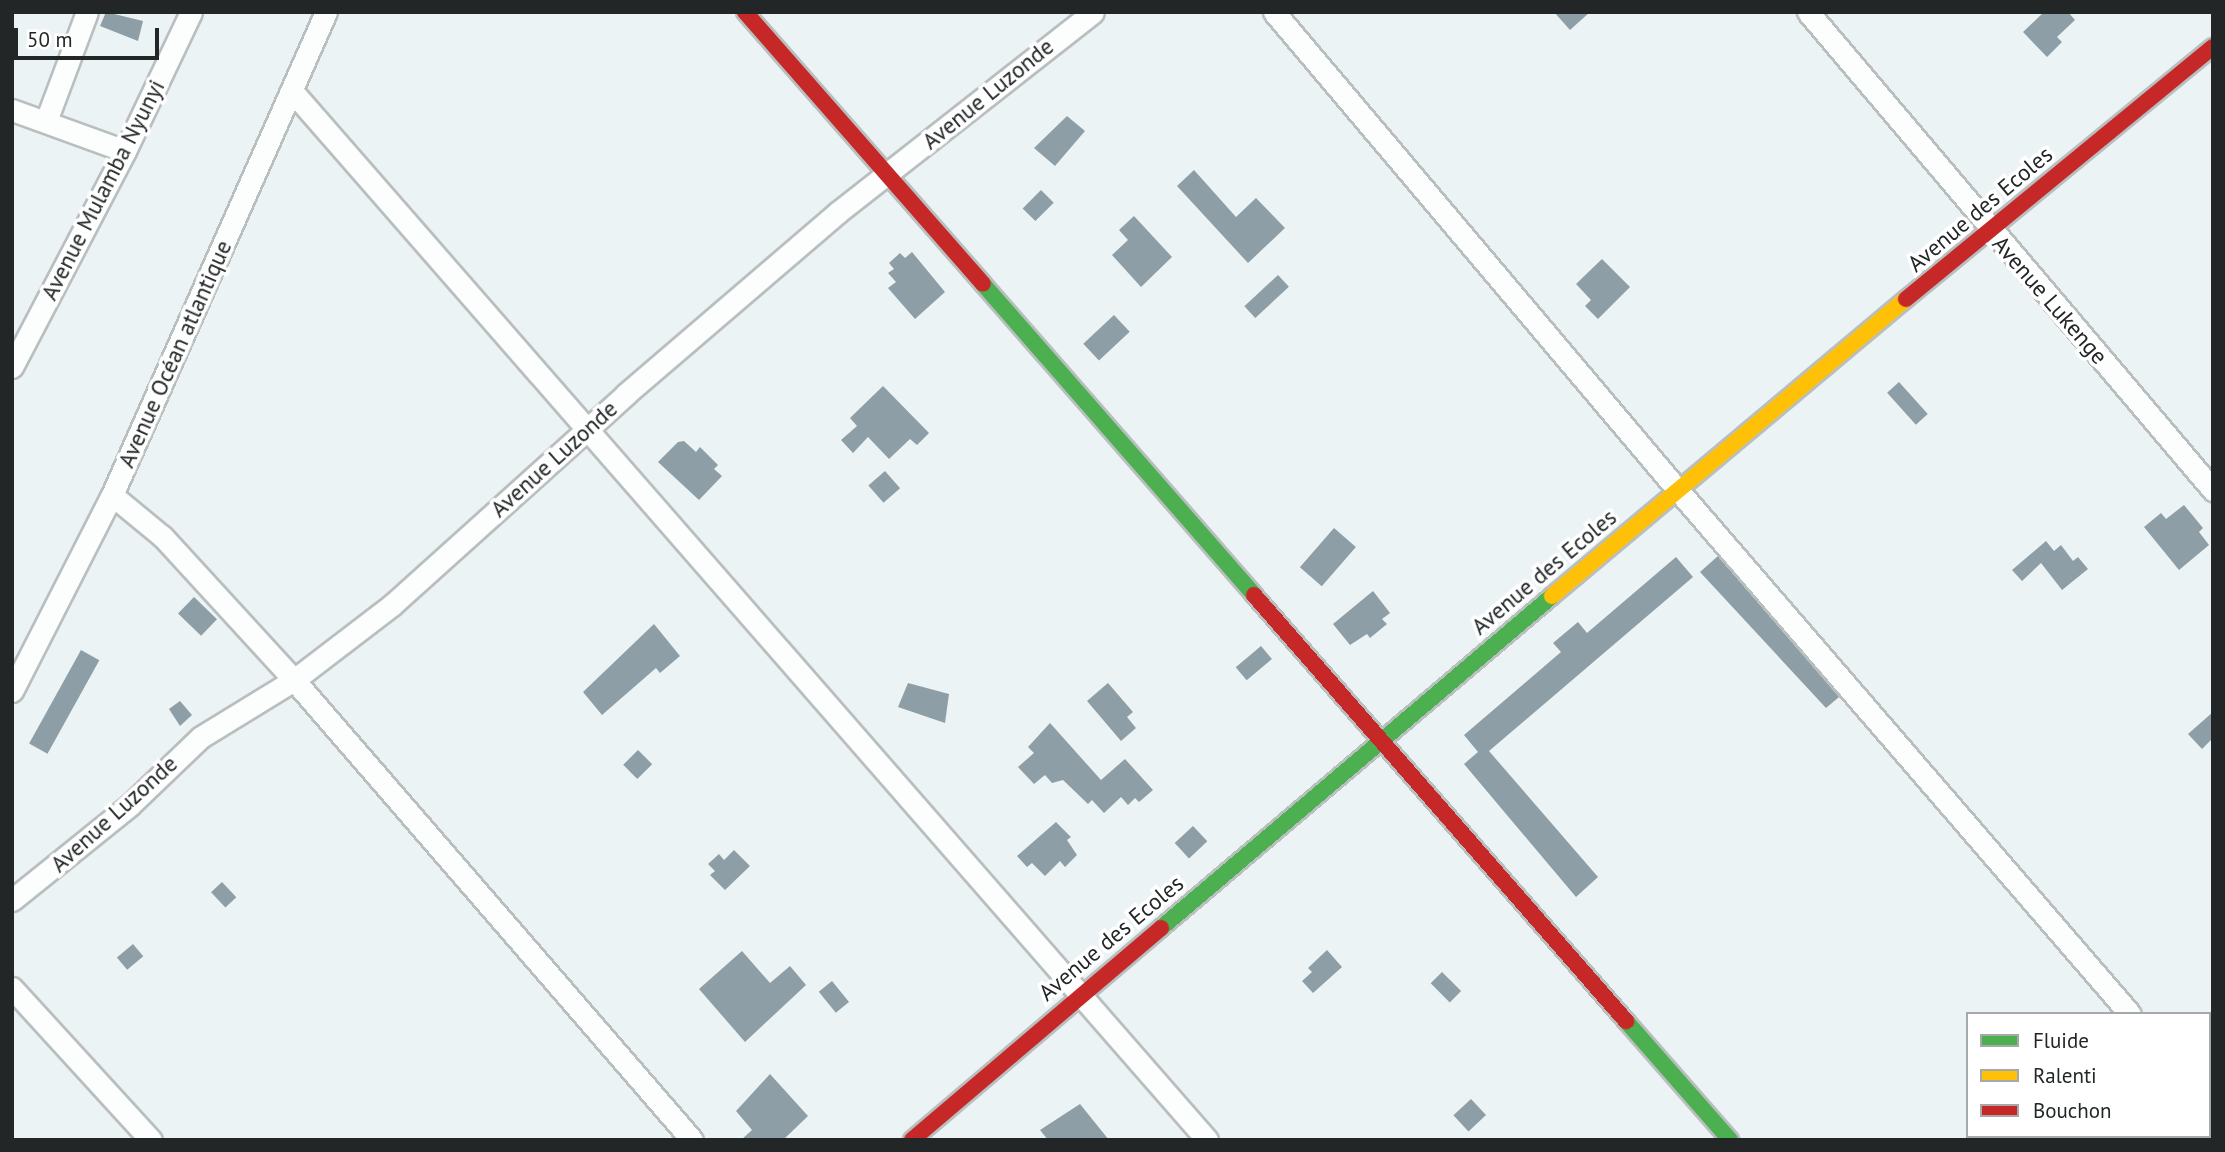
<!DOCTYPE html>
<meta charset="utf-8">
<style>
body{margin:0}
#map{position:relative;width:2225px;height:1152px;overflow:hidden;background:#ecf3f4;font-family:"PT Sans",sans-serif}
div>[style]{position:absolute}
.building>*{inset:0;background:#8d9ea6;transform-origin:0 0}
.roads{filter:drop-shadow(2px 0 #b9bebf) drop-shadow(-2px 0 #b9bebf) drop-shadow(0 2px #b9bebf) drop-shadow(0 -2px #b9bebf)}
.street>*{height:21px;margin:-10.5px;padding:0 10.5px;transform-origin:10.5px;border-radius:10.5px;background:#fcfdfd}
.fast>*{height:16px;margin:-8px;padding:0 8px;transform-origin:8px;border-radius:8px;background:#4caf50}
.slow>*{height:16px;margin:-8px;padding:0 8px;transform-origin:8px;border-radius:8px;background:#ffc107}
.jam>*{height:16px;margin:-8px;padding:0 8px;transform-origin:8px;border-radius:8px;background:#c62828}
span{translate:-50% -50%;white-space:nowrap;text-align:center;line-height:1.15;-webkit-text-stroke:7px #fff;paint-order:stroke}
.street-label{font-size:23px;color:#222627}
.frame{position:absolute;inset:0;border:14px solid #222627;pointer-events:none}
.legend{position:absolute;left:1966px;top:1012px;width:245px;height:126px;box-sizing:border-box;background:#fff;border:2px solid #a7a8a9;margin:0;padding:9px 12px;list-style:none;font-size:21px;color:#222627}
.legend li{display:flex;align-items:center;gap:14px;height:35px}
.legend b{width:35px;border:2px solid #a7a8a9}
.scale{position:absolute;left:14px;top:28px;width:145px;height:32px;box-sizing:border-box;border:4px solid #222627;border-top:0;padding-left:9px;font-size:21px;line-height:24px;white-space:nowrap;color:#222627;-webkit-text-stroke:5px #fff;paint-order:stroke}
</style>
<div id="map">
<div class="building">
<div style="clip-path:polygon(106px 12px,143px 21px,138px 41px,100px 26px)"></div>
<div style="clip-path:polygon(1554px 12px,1590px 12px,1570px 30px)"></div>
<div style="clip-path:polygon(2044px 12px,2068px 12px,2075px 20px,2057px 37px,2062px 42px,2047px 57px,2023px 32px)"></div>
<div style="clip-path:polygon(1067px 116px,1085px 131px,1055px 166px,1034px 148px)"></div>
<div style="clip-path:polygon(1194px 170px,1236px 217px,1256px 198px,1285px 228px,1248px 263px,1177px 186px)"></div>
<div style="left:1041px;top:190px;width:18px;height:26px;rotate:45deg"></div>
<div style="clip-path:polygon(1134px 216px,1172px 257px,1141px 287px,1112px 255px,1128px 240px,1119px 230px)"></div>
<div style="clip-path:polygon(912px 252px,945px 292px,915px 319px,888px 288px,896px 282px,888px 273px,894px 269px,889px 263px,900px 253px,905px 258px)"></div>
<div style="clip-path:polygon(1602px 259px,1630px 287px,1598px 319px,1585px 306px,1591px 300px,1576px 284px)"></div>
<div style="left:1278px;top:275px;width:16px;height:46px;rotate:47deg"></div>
<div style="left:1114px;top:315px;width:23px;height:42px;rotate:47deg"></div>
<div style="left:1899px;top:382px;width:43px;height:16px;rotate:48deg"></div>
<div style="clip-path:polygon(883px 386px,929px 433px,917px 445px,910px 439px,889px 459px,868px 437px,853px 453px,841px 440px,857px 426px,850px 418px)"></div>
<div style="clip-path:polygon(684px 441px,696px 452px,700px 447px,718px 465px,714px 469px,722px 476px,699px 500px,658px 462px,678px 442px)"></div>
<div style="left:885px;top:471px;width:23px;height:22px;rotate:49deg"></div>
<div style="clip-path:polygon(2184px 505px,2203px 528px,2199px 532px,2209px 545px,2179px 570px,2144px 527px,2161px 513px,2166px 519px)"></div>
<div style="left:1334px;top:528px;width:29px;height:52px;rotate:41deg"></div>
<div style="clip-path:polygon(2046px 541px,2054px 551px,2061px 545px,2073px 561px,2078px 557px,2088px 569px,2062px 590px,2041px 563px,2022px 581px,2012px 570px)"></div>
<div style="clip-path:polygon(1718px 556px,1839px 697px,1826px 708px,1700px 572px)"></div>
<div style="clip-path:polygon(1676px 557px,1693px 577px,1489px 751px,1598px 877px,1576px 897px,1464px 764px,1478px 752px,1464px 735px,1561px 652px,1553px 643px,1578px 622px,1587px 633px)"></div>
<div style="clip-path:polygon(1373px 591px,1390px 613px,1382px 619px,1387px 624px,1370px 638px,1367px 634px,1350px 645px,1333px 624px)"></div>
<div style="left:194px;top:597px;width:32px;height:23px;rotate:44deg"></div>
<div style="clip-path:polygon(654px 624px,680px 656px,660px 673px,656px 668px,602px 715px,583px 692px)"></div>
<div style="left:1261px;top:646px;width:17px;height:33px;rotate:50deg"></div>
<div style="left:81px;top:650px;width:21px;height:107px;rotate:29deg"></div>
<div style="clip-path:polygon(908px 683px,949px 694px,945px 723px,898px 707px)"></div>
<div style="clip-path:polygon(1108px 683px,1133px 712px,1127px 717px,1136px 728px,1121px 741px,1087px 701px)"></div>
<div style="clip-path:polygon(180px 701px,192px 715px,180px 726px,169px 709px)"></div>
<div style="clip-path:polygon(2213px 712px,2213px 738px,2202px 749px,2188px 734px)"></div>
<div style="clip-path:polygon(1050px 723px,1101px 780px,1125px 759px,1153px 790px,1139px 802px,1135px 798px,1128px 805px,1121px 797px,1104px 813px,1092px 800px,1088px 804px,1063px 780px,1052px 783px,1045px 775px,1034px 784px,1018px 767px,1034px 753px,1028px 747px)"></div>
<div style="left:638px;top:750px;width:20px;height:21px;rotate:45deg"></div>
<div style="clip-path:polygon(1056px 822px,1071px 837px,1067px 840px,1077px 855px,1065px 867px,1060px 861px,1045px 876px,1032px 863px,1027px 867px,1017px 856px)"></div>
<div style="left:1193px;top:826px;width:21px;height:25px;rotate:47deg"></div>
<div style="clip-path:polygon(734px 850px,750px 866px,725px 890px,710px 875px,715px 871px,708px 864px,719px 854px,724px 860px)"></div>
<div style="left:222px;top:882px;width:21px;height:15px;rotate:47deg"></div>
<div style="left:133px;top:944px;width:16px;height:21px;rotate:50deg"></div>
<div style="clip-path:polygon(1327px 950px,1342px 967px,1313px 993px,1302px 981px,1312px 972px,1308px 968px)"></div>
<div style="clip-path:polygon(742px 951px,770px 983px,790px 966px,806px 985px,745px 1042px,699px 989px)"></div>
<div style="left:1442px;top:972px;width:27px;height:16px;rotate:45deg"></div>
<div style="left:832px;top:981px;width:27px;height:17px;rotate:51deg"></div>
<div style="clip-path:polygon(770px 1074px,808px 1116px,783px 1140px,741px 1140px,752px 1130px,736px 1111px)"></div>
<div style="left:1471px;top:1099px;width:22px;height:24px;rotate:47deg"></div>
<div style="clip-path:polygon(1080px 1104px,1109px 1140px,1048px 1140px,1040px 1130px)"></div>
</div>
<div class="roads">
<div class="street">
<div style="left:1274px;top:12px;width:624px;rotate:49.81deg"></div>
<div style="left:1677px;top:489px;width:693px;rotate:49.21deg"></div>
<div style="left:1808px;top:12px;width:627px;rotate:49.73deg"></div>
<div style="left:292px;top:91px;width:1392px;rotate:48.9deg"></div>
<div style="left:12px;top:110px;width:120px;rotate:19.9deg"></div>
<div style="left:46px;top:121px;width:116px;rotate:-69.4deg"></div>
<div style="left:12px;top:367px;width:244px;rotate:-62.4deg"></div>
<div style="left:125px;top:151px;width:154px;rotate:-64.6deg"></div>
<div style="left:112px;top:495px;width:66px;rotate:39.5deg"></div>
<div style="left:163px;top:537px;width:194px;rotate:47.5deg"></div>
<div style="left:294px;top:680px;width:608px;rotate:49.13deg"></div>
<div style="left:12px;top:691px;width:220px;rotate:-63deg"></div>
<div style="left:112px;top:495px;width:528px;rotate:-66.1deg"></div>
<div style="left:12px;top:900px;width:151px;rotate:-38.8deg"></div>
<div style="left:130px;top:805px;width:98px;rotate:-43.8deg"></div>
<div style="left:201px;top:737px;width:109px;rotate:-31.5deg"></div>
<div style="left:294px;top:680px;width:123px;rotate:-37.4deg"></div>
<div style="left:392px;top:605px;width:315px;rotate:-42deg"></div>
<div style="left:626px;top:394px;width:278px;rotate:-40.6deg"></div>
<div style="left:837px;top:213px;width:325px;rotate:-38.1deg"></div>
<div style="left:12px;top:988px;width:206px;rotate:47.6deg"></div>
<div style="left:2209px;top:1035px;width:5px;rotate:-37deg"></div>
<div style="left:2209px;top:1100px;width:6px;rotate:45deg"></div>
<div style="left:2071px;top:1140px;width:6px;rotate:-39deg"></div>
</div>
<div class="fast">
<div style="left:983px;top:284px;width:413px;rotate:48.9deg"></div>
<div style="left:1161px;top:928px;width:513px;rotate:-40.33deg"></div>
<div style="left:1626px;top:1021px;width:158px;rotate:48.8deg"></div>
</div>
<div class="slow">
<div style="left:1552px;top:596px;width:462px;rotate:-40deg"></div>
</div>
<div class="jam">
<div style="left:745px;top:12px;width:361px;rotate:48.8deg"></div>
<div style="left:1906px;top:299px;width:397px;rotate:-39.4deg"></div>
<div style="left:1254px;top:595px;width:566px;rotate:48.87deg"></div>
<div style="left:912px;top:1140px;width:327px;rotate:-40.4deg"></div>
</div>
</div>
<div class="street-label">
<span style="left:988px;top:94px;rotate:-39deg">Avenue Luzonde</span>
<span style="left:103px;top:190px;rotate:-63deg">Avenue Mulamba Nyunyi</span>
<span style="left:1980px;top:209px;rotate:-40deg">Avenue des Ecoles</span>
<span style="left:2050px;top:300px;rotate:49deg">Avenue Lukenge</span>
<span style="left:175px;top:354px;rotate:-66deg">Avenue Océan atlantique</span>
<span style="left:554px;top:459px;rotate:-42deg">Avenue Luzonde</span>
<span style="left:1544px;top:572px;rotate:-40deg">Avenue des Ecoles</span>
<span style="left:114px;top:814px;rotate:-42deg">Avenue Luzonde</span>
<span style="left:1111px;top:938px;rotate:-40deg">Avenue des Ecoles</span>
</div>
<div class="frame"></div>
<ul class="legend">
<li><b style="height:9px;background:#4caf50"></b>Fluide</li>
<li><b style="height:9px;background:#ffc107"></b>Ralenti</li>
<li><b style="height:9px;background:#c62828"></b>Bouchon</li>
</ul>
<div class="scale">50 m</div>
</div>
